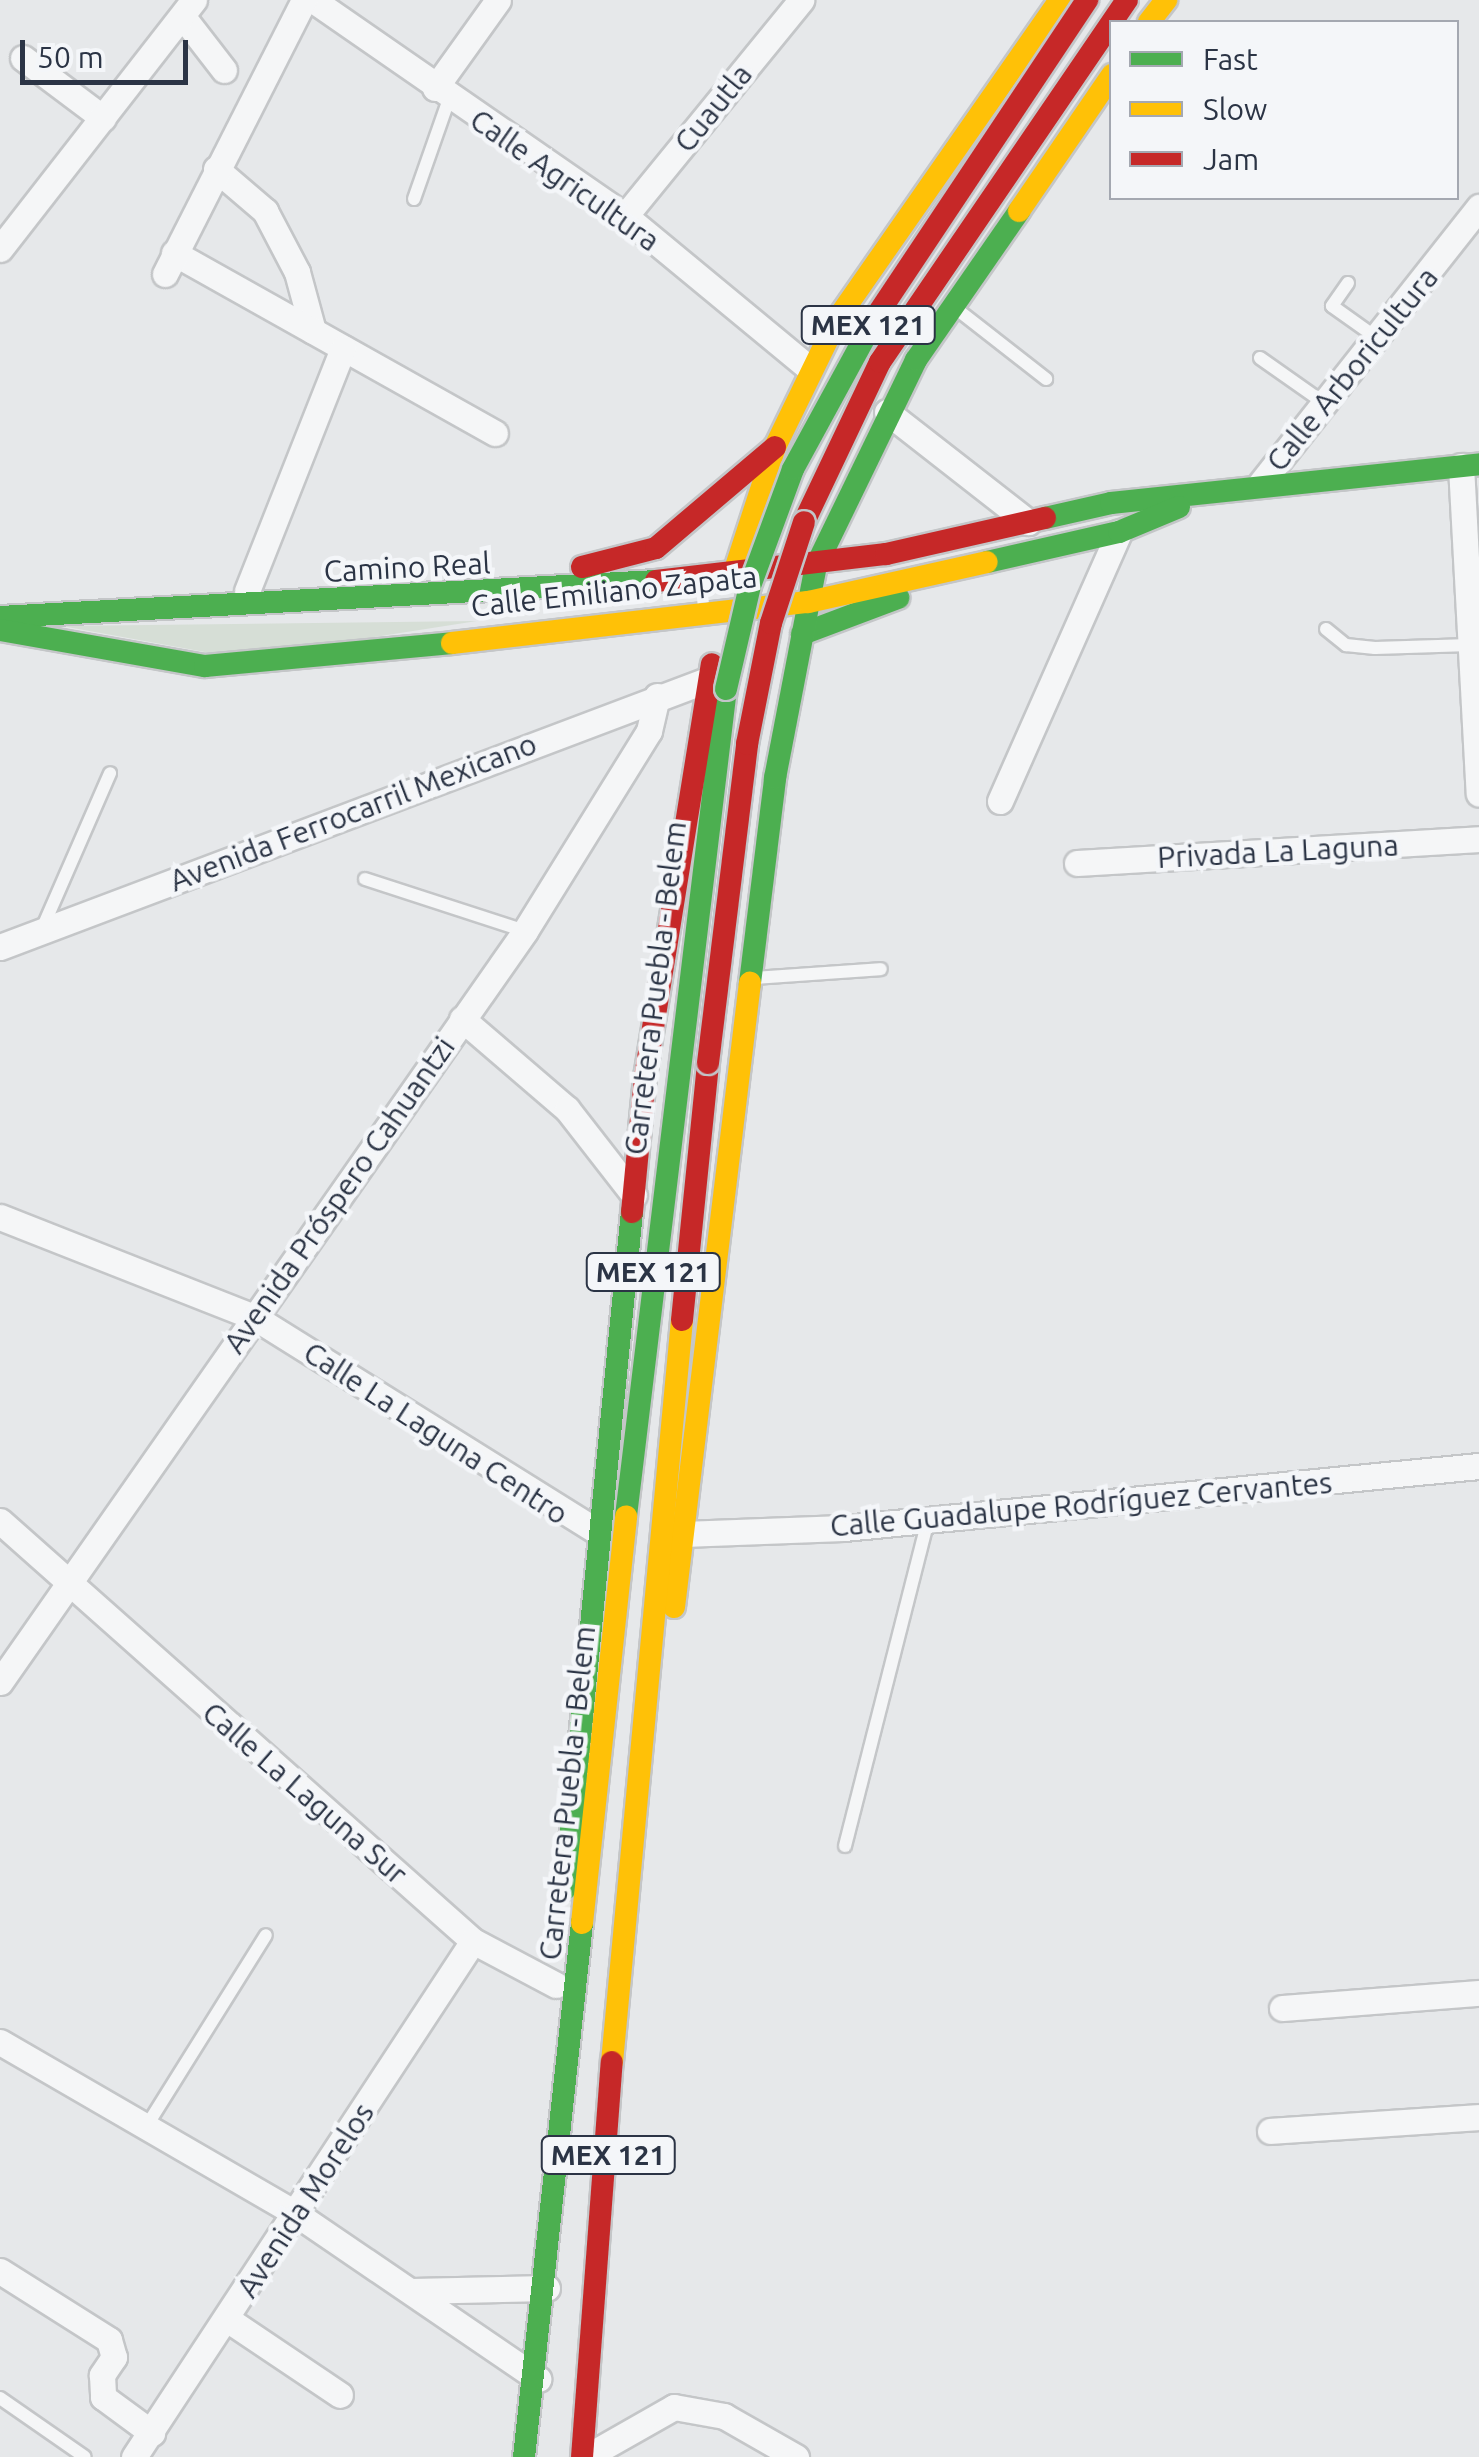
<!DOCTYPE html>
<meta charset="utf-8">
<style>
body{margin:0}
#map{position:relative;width:1479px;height:2457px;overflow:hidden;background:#e6e8ea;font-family:Ubuntu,sans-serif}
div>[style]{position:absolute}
.green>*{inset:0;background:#d6ded6}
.roads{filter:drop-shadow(2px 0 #c4c6c8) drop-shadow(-2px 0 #c4c6c8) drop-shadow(0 2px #c4c6c8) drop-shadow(0 -2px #c4c6c8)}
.lane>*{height:12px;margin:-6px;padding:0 6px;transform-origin:6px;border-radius:6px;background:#f5f6f7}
.street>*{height:25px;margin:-12.5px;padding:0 12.5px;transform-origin:12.5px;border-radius:12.5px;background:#f5f6f7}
.fast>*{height:22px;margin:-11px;padding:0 11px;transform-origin:11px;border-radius:11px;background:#4caf50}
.slow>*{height:22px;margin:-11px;padding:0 11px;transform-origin:11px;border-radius:11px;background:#ffc107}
.jam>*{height:22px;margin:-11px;padding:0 11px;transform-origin:11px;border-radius:11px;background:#c62828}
.bridges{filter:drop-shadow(2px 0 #c2c5c8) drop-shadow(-2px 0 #c2c5c8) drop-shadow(0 2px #c2c5c8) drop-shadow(0 -2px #c2c5c8)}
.fast-bridge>*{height:22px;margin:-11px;padding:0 11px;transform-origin:11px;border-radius:11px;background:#4caf50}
.jam-bridge>*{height:22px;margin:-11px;padding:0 11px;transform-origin:11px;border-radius:11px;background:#c62828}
span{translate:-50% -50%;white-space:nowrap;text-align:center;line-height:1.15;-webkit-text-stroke:9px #f4f6f9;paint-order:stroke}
.shield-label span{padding:2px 8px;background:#f4f6f9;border:2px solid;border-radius:8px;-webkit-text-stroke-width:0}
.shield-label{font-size:28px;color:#2b3445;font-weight:700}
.street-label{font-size:30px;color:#2b3445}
.legend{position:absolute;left:1109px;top:20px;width:350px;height:180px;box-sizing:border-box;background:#f4f6f9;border:2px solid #a4a8b1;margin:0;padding:12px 18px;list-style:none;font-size:30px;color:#2b3445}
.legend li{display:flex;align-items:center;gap:20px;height:50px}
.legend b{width:50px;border:2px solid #a4a8b1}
.scale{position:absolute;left:20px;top:40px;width:168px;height:45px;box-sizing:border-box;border:5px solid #2b3445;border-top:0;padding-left:12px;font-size:30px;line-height:35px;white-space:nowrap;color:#2b3445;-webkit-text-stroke:8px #f4f6f9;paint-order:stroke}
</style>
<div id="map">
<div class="green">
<div style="clip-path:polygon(477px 621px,272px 653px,216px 654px,62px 626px)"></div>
</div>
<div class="roads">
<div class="lane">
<div style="left:414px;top:199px;width:106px;rotate:-70.7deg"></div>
<div style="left:1348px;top:283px;width:28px;rotate:125deg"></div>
<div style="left:1332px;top:306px;width:55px;rotate:35.4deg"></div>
<div style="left:954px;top:307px;width:117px;rotate:38deg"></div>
<div style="left:1260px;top:358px;width:78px;rotate:35.1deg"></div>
<div style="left:1326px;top:629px;width:26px;rotate:39deg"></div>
<div style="left:1346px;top:645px;width:29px;rotate:6deg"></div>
<div style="left:1375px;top:648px;width:95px;rotate:-1.8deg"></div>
<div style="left:365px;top:879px;width:168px;rotate:18deg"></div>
<div style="left:42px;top:929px;width:170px;rotate:-66.4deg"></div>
<div style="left:753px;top:978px;width:128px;rotate:-4deg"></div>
<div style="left:845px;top:1846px;width:336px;rotate:-75.7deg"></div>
<div style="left:146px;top:2127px;width:226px;rotate:-58deg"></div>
<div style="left:0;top:2398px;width:103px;rotate:34.8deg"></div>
</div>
<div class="street">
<div style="left:313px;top:0;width:379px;rotate:34.7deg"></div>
<div style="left:625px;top:216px;width:240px;rotate:39.6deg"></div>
<div style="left:183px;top:17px;width:67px;rotate:52.3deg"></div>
<div style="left:23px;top:58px;width:100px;rotate:36.9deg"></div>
<div style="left:435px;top:88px;width:108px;rotate:-54.4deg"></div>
<div style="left:216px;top:169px;width:65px;rotate:40.6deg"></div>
<div style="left:265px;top:211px;width:69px;rotate:62.3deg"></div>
<div style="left:297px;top:272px;width:61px;rotate:74.8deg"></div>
<div style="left:625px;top:216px;width:279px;rotate:-50.8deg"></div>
<div style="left:0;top:249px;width:316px;rotate:-52.1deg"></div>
<div style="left:174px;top:253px;width:368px;rotate:29.3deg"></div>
<div style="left:165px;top:274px;width:307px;rotate:-63.1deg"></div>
<div style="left:887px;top:412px;width:179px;rotate:38deg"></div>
<div style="left:1461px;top:466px;width:328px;rotate:86.9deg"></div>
<div style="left:1261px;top:483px;width:352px;rotate:-51.7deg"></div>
<div style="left:247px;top:591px;width:261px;rotate:-68.4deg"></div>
<div style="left:1000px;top:801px;width:294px;rotate:-66.1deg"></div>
<div style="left:1077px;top:863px;width:403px;rotate:-3.4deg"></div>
<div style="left:0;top:947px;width:756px;rotate:-20.69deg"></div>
<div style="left:462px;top:1019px;width:138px;rotate:40.6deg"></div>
<div style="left:567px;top:1109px;width:109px;rotate:52.1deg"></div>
<div style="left:0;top:1217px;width:273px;rotate:21.5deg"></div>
<div style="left:254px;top:1317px;width:403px;rotate:32deg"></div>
<div style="left:0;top:1521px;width:633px;rotate:41.6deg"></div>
<div style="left:473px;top:1941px;width:94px;rotate:27.9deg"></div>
<div style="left:682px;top:1534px;width:162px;rotate:-2.1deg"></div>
<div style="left:844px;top:1528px;width:638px;rotate:-5.58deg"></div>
<div style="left:0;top:1682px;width:916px;rotate:-55.04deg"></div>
<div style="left:525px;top:931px;width:235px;rotate:-58.2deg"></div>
<div style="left:649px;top:731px;width:36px;rotate:-77deg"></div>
<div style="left:1282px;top:2008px;width:198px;rotate:-4.4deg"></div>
<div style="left:0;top:2042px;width:345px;rotate:30.1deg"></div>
<div style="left:298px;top:2215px;width:291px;rotate:34.3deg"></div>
<div style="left:1270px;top:2131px;width:209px;rotate:-3.8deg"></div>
<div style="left:0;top:2271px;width:129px;rotate:32.3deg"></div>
<div style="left:109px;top:2340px;width:18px;rotate:74deg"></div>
<div style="left:114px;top:2357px;width:22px;rotate:124deg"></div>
<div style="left:102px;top:2375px;width:22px;rotate:87deg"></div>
<div style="left:103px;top:2397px;width:61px;rotate:36.3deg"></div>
<div style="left:412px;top:2291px;width:135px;rotate:-1.3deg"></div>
<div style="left:227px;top:2319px;width:136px;rotate:33.9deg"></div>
<div style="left:134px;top:2457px;width:617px;rotate:-56.7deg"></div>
<div style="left:586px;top:2457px;width:101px;rotate:-29.6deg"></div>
<div style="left:674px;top:2407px;width:51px;rotate:10.2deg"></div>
<div style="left:724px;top:2416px;width:83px;rotate:29.7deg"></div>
</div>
<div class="fast">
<div style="left:1045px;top:518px;width:68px;rotate:-12.8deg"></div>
<div style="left:1111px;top:503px;width:370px;rotate:-6deg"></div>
<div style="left:987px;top:562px;width:135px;rotate:-12.8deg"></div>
<div style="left:1119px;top:532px;width:65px;rotate:-22.6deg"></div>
<div style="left:0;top:617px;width:657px;rotate:-3.14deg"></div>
<div style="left:0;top:630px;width:208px;rotate:10deg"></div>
<div style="left:205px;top:666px;width:248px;rotate:-5.3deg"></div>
<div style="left:802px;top:634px;width:103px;rotate:-20.6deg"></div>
<div style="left:750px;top:983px;width:207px;rotate:-83deg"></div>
<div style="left:775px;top:778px;width:216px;rotate:-79.1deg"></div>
<div style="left:816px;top:566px;width:229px;rotate:-64.1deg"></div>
<div style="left:916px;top:360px;width:181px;rotate:-55.3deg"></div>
<div style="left:626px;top:1516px;width:833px;rotate:-83.11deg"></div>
<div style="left:565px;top:1889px;width:680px;rotate:-84.35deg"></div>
<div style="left:524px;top:2457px;width:537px;rotate:-83.8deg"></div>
</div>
<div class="slow">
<div style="left:1149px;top:22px;width:28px;rotate:-52deg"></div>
<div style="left:1019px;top:211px;width:165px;rotate:-55.6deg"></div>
<div style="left:733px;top:576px;width:136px;rotate:-72deg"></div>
<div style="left:775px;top:447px;width:144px;rotate:-64deg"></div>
<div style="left:838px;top:318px;width:388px;rotate:-55.1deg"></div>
<div style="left:452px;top:643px;width:358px;rotate:-6.6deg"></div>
<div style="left:808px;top:602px;width:183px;rotate:-12.6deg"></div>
<div style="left:674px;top:1607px;width:629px;rotate:-83.06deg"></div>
<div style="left:582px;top:1923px;width:409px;rotate:-83.8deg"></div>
<div style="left:612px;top:2062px;width:745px;rotate:-84.61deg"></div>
</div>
<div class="jam">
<div style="left:804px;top:522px;width:177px;rotate:-64.6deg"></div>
<div style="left:880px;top:362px;width:438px;rotate:-55.7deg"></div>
<div style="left:582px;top:567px;width:76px;rotate:-14.4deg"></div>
<div style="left:656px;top:548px;width:156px;rotate:-40.3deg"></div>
<div style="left:656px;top:581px;width:232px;rotate:-6.7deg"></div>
<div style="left:886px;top:554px;width:163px;rotate:-12.8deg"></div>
<div style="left:632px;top:1212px;width:136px;rotate:-84.5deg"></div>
<div style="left:645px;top:1077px;width:418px;rotate:-80.8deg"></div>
<div style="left:682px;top:1320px;width:258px;rotate:-84.2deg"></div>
<div style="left:582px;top:2457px;width:396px;rotate:-85.7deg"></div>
</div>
</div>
<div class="bridges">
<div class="fast-bridge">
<div style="left:726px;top:689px;width:106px;rotate:-76.9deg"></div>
<div style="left:750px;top:586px;width:125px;rotate:-69.8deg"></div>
<div style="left:793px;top:469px;width:175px;rotate:-61.4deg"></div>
</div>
<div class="jam-bridge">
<div style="left:877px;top:315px;width:379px;rotate:-56.3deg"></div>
<div style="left:708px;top:1063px;width:321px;rotate:-83deg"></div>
<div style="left:747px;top:744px;width:123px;rotate:-78.8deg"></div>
<div style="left:771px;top:623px;width:106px;rotate:-71.9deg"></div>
</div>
</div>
<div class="shield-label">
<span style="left:868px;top:325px">MEX 121</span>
<span style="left:653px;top:1272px">MEX 121</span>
<span style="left:608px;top:2155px">MEX 121</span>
</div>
<div class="street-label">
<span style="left:713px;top:108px;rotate:-51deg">Cuautla</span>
<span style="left:565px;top:180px;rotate:35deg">Calle Agricultura</span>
<span style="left:1352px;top:369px;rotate:-51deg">Calle Arboricultura</span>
<span style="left:407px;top:567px;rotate:-3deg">Camino Real</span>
<span style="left:614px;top:591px;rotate:-6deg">Calle Emiliano Zapata</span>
<span style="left:353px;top:812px;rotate:-21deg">Avenida Ferrocarril Mexicano</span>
<span style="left:1278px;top:851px;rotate:-3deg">Privada La Laguna</span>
<span style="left:655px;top:988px;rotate:-83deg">Carretera Puebla - Belem</span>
<span style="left:339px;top:1195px;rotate:-55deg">Avenida Próspero Cahuantzi</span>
<span style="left:436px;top:1433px;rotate:33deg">Calle La Laguna Centro</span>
<span style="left:1081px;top:1504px;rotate:-5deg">Calle Guadalupe Rodríguez Cervantes</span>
<span style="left:305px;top:1793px;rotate:41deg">Calle La Laguna Sur</span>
<span style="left:567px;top:1793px;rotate:-84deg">Carretera Puebla - Belem</span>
<span style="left:305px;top:2200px;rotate:-57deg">Avenida Morelos</span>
</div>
<ul class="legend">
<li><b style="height:12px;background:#4caf50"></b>Fast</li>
<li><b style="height:12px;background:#ffc107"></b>Slow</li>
<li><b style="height:12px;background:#c62828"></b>Jam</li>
</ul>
<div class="scale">50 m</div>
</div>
